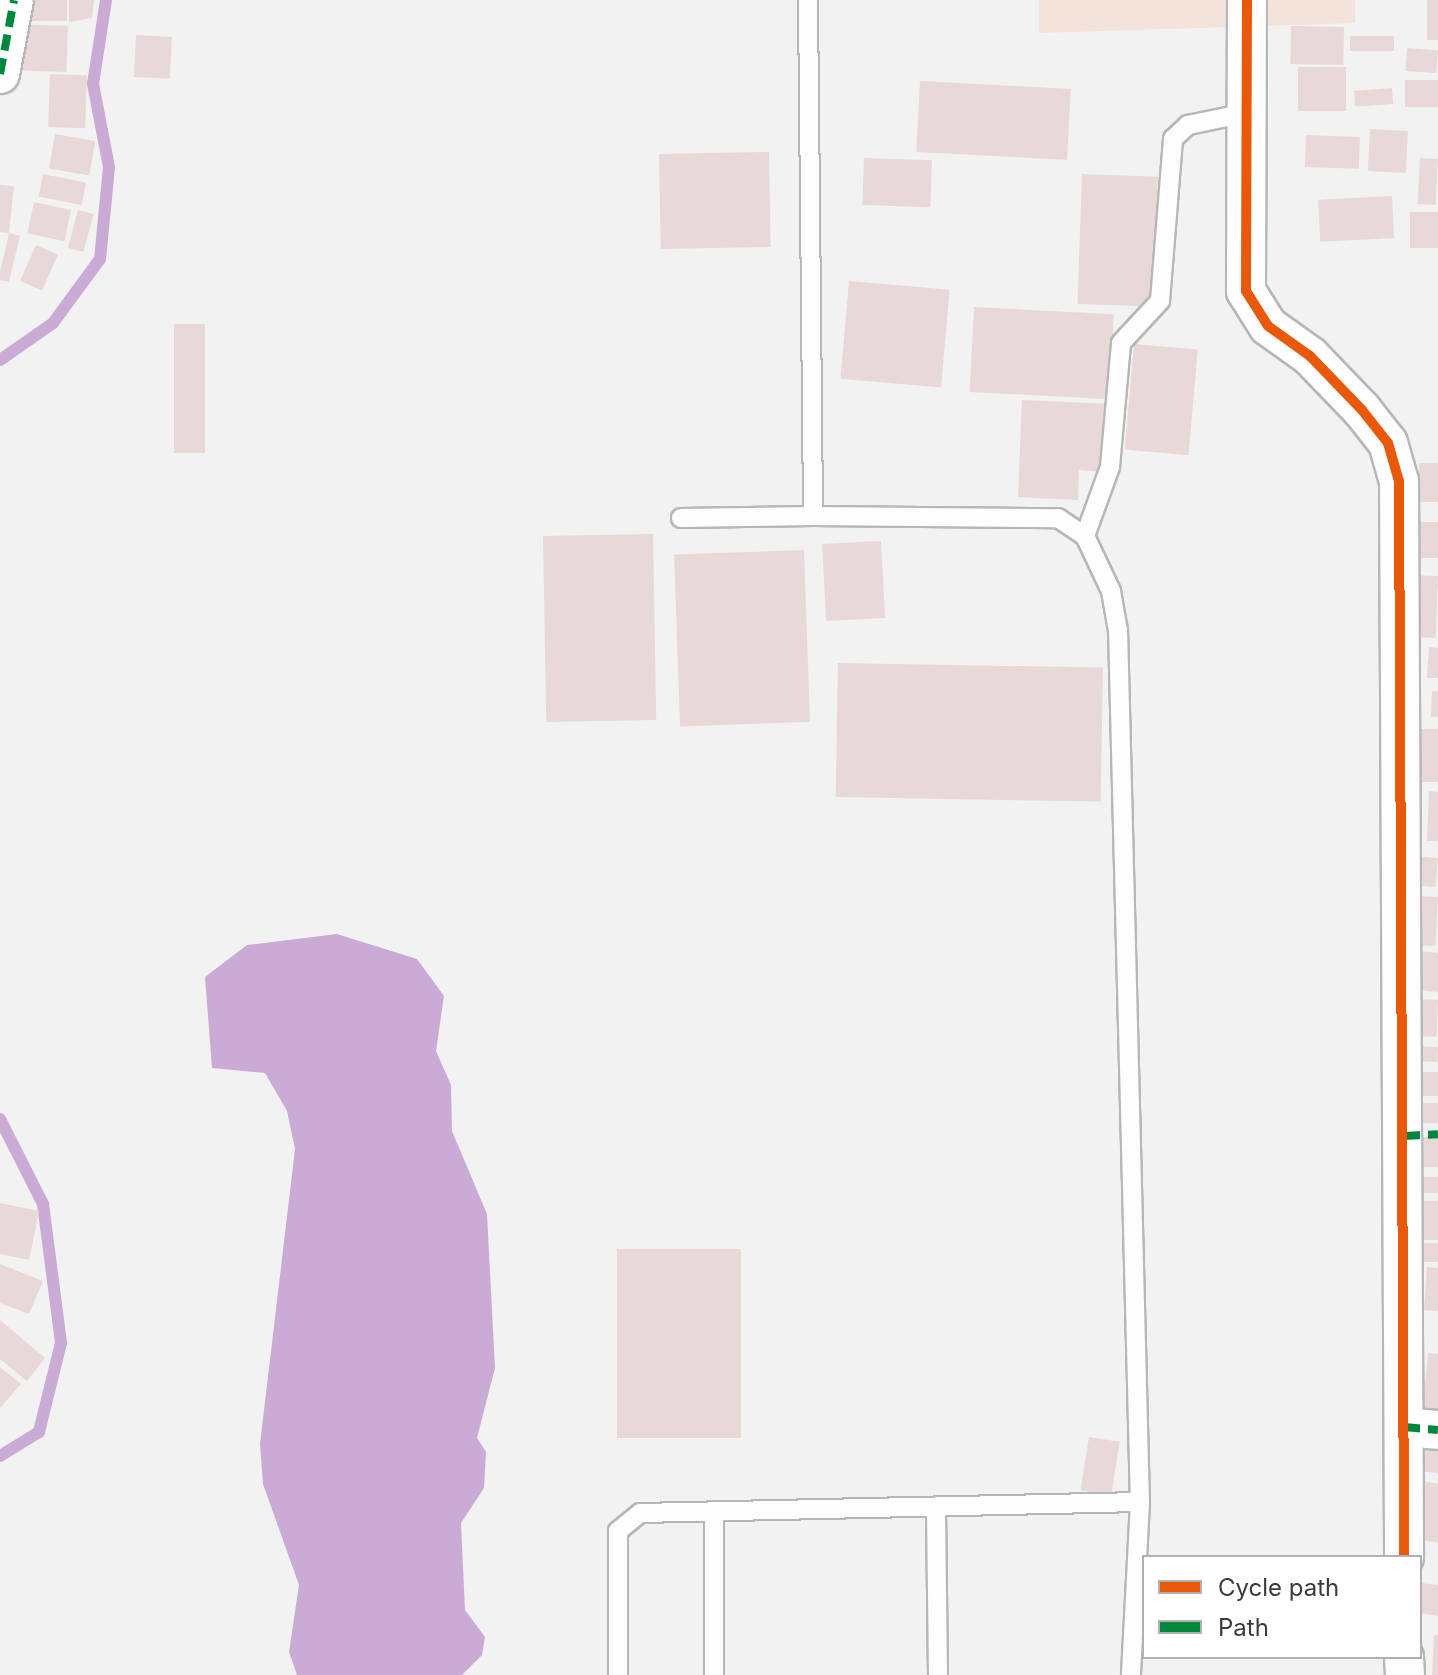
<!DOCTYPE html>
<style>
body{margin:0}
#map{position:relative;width:1438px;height:1675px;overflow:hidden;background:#f3f2f2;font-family:Inter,sans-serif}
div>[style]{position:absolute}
.green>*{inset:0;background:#f4e3db}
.water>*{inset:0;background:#caabd5}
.stream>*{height:12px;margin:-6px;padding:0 6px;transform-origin:6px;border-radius:6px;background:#caabd5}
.building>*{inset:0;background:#e8d8d7;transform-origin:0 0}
.roads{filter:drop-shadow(2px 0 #b8b7b7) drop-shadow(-2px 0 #b8b7b7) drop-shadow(0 2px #b8b7b7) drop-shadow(0 -2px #b8b7b7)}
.service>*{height:18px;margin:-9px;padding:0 9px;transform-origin:9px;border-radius:9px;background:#fdfdfd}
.minor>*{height:38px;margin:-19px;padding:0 19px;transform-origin:19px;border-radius:19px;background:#fdfdfd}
.quiet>*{height:8px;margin-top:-4px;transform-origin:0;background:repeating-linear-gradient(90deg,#00873e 0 16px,transparent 0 24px)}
.cycleway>*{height:10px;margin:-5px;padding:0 5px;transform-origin:5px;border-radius:5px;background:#e8590c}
span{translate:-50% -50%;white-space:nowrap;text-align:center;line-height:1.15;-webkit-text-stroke:7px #fff;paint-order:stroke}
.legend{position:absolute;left:1142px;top:1555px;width:280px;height:104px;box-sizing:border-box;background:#fff;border:2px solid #b1b1b1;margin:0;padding:10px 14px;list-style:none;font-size:24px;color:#3c3b3b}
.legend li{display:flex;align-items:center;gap:16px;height:40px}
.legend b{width:40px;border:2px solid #b1b1b1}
</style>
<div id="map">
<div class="green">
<div style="clip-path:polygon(1039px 0,1355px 0,1355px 23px,1039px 33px)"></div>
</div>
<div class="water">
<div style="clip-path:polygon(337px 934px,417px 959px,444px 996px,436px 1051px,451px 1085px,452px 1131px,487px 1214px,495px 1368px,477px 1438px,486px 1452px,484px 1488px,461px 1523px,465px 1610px,485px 1637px,482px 1655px,462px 1675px,297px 1675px,289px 1652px,299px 1585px,263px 1484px,260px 1444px,295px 1149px,287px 1111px,265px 1073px,212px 1068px,205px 977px,247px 945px)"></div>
</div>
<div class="stream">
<div style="left:0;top:360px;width:65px;rotate:-34.9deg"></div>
<div style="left:53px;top:323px;width:79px;rotate:-53.7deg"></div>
<div style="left:100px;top:259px;width:92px;rotate:-84.4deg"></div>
<div style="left:109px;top:167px;width:85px;rotate:-100.9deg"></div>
<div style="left:93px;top:84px;width:85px;rotate:-81.2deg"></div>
<div style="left:0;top:1119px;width:95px;rotate:63.2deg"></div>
<div style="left:43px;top:1204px;width:140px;rotate:82.6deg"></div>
<div style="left:61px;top:1343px;width:92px;rotate:103.9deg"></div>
<div style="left:39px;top:1432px;width:46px;rotate:148.4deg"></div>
</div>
<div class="building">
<div style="left:19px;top:0;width:48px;height:21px"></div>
<div style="clip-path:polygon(69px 0,94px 0,92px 18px,69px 22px)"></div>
<div style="left:1427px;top:0;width:11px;height:40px"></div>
<div style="left:11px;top:24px;width:57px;height:46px;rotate:2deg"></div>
<div style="left:1291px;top:26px;width:53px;height:38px;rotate:1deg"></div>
<div style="left:136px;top:35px;width:36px;height:42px;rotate:3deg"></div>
<div style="left:1394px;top:36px;width:15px;height:44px;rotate:90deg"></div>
<div style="left:1407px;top:48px;width:31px;height:23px;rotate:4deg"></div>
<div style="left:1298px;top:67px;width:48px;height:44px"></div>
<div style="left:50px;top:74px;width:37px;height:53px;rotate:2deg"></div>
<div style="left:1405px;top:80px;width:33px;height:27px"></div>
<div style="left:920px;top:81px;width:151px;height:71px;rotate:3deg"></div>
<div style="left:1392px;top:88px;width:16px;height:38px;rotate:86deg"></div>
<div style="left:1370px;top:129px;width:38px;height:42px;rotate:3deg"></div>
<div style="left:55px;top:134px;width:41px;height:35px;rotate:10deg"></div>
<div style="left:1306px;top:135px;width:54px;height:32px;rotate:2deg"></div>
<div style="left:769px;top:152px;width:95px;height:110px;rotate:89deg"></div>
<div style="left:864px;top:158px;width:68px;height:47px;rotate:2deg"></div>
<div style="left:1420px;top:158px;width:18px;height:46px;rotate:3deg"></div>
<div style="left:43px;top:174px;width:44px;height:23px;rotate:11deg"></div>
<div style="left:1082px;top:174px;width:76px;height:130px;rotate:2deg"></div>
<div style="clip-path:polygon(0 185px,14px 186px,9px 233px,0 232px)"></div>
<div style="left:1392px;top:196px;width:42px;height:74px;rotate:87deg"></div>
<div style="left:34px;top:202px;width:38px;height:32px;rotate:12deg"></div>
<div style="left:78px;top:210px;width:16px;height:39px;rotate:15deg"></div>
<div style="left:1438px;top:212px;width:36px;height:28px;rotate:90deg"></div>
<div style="clip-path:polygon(9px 233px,20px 236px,9px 282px,0 280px,0 272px)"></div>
<div style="left:36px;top:245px;width:24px;height:39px;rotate:24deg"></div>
<div style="left:849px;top:281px;width:101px;height:98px;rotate:5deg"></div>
<div style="left:974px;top:307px;width:140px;height:85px;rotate:3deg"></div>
<div style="left:174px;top:324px;width:31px;height:129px"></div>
<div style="left:1134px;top:344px;width:64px;height:106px;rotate:5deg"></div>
<div style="clip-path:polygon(1022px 400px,1111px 404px,1107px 472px,1079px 470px,1078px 500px,1018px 497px)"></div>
<div style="left:1419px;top:463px;width:19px;height:39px"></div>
<div style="left:1438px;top:522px;width:36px;height:24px;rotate:90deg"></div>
<div style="left:653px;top:534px;width:186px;height:110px;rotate:89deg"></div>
<div style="left:881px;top:541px;width:77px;height:59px;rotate:87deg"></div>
<div style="left:804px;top:550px;width:172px;height:130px;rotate:88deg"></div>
<div style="left:1408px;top:575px;width:30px;height:62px;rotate:2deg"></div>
<div style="clip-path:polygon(1429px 647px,1438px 648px,1438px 678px,1427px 678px)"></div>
<div style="left:838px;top:663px;width:265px;height:134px;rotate:1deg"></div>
<div style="clip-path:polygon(1432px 691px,1438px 691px,1438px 717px,1431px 717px)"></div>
<div style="left:1417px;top:729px;width:21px;height:53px"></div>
<div style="clip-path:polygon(1429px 791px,1438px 792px,1438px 841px,1427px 841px)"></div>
<div style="left:1415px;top:856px;width:23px;height:29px;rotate:5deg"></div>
<div style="left:1417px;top:896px;width:21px;height:49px;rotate:3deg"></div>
<div style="clip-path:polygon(1418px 951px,1438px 953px,1438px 992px,1413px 990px)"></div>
<div style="left:1415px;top:999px;width:23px;height:37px;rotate:2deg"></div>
<div style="left:1411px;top:1046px;width:27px;height:15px;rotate:2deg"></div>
<div style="left:1419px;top:1072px;width:19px;height:24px"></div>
<div style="left:1438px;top:1103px;width:20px;height:27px;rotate:90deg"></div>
<div style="left:1438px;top:1137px;width:30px;height:18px;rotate:90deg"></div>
<div style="left:1421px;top:1177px;width:17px;height:16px"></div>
<div style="left:1438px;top:1201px;width:39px;height:33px;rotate:90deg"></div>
<div style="clip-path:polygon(0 1203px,39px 1211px,29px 1260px,0 1254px)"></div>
<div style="left:1406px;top:1243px;width:32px;height:19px"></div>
<div style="left:617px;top:1249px;width:124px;height:189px"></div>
<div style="clip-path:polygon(0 1264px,43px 1281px,29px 1314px,0 1303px)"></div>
<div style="clip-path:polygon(1427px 1267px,1438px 1268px,1438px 1311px,1424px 1310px)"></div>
<div style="clip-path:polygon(0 1320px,45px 1358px,27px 1381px,0 1359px)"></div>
<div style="clip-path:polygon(1428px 1353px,1438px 1354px,1438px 1420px,1422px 1419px)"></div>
<div style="clip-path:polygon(0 1367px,21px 1384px,0 1408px)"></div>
<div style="left:1089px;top:1437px;width:31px;height:54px;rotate:9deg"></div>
<div style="clip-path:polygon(1420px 1439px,1438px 1441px,1438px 1473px,1417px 1471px)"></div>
<div style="clip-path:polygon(1423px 1481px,1438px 1484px,1438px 1543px,1412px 1538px)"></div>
<div style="clip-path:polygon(1420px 1583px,1438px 1585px,1438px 1616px,1420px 1613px)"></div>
<div style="clip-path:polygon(1434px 1635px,1438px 1635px,1438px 1675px,1432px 1675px)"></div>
</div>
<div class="roads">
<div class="service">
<div style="left:808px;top:0;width:516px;rotate:89.44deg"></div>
<div style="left:813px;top:516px;width:245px;rotate:0.5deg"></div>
<div style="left:1058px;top:518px;width:32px;rotate:34deg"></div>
<div style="left:1085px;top:536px;width:61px;rotate:64.7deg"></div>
<div style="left:1111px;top:591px;width:39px;rotate:80deg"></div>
<div style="left:1118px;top:629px;width:873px;rotate:88.56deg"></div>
<div style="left:1140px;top:1502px;width:173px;rotate:93deg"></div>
<div style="left:681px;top:518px;width:132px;rotate:-0.9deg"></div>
<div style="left:1085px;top:536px;width:73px;rotate:-70.1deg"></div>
<div style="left:1110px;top:467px;width:124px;rotate:-84.9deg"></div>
<div style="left:1121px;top:343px;width:57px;rotate:-47.1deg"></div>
<div style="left:1160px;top:301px;width:163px;rotate:-85.4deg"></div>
<div style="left:1173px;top:139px;width:21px;rotate:-43deg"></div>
<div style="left:1188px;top:125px;width:59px;rotate:-11.7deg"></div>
<div style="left:936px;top:1511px;width:164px;rotate:89.3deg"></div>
<div style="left:618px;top:1675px;width:144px;rotate:-90deg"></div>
<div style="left:618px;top:1531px;width:28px;rotate:-39deg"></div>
<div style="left:640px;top:1513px;width:500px;rotate:-1.26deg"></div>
<div style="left:714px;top:1675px;width:160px;rotate:-90deg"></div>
</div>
<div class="minor">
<div style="left:1247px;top:0;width:291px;rotate:90.2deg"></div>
<div style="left:1246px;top:291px;width:41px;rotate:57.8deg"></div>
<div style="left:1268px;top:326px;width:52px;rotate:35.5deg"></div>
<div style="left:1310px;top:356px;width:75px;rotate:46.1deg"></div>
<div style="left:1362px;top:410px;width:42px;rotate:51.8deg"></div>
<div style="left:1388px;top:443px;width:40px;rotate:74deg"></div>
<div style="left:1399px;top:481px;width:1076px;rotate:89.73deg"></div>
<div style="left:0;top:74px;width:75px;rotate:-79.3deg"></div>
<div style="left:1404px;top:1427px;width:34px;rotate:5deg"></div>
<div style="left:1404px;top:1657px;width:18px;rotate:87deg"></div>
</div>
</div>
<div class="quiet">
<div style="left:0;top:74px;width:75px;rotate:-79.3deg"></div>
<div style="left:1404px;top:1136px;width:34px;rotate:-3deg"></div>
<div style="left:1404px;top:1427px;width:34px;rotate:5deg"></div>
</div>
<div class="cycleway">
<div style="left:1247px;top:0;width:291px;rotate:90.2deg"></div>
<div style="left:1246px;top:291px;width:41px;rotate:57.8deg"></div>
<div style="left:1268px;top:326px;width:52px;rotate:35.5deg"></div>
<div style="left:1310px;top:356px;width:75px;rotate:46.1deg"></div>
<div style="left:1362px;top:410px;width:42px;rotate:51.8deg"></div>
<div style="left:1388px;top:443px;width:40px;rotate:74deg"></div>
<div style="left:1399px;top:481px;width:1076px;rotate:89.73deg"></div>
</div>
<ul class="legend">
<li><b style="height:10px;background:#e8590c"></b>Cycle path</li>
<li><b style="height:10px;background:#00873e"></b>Path</li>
</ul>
</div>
